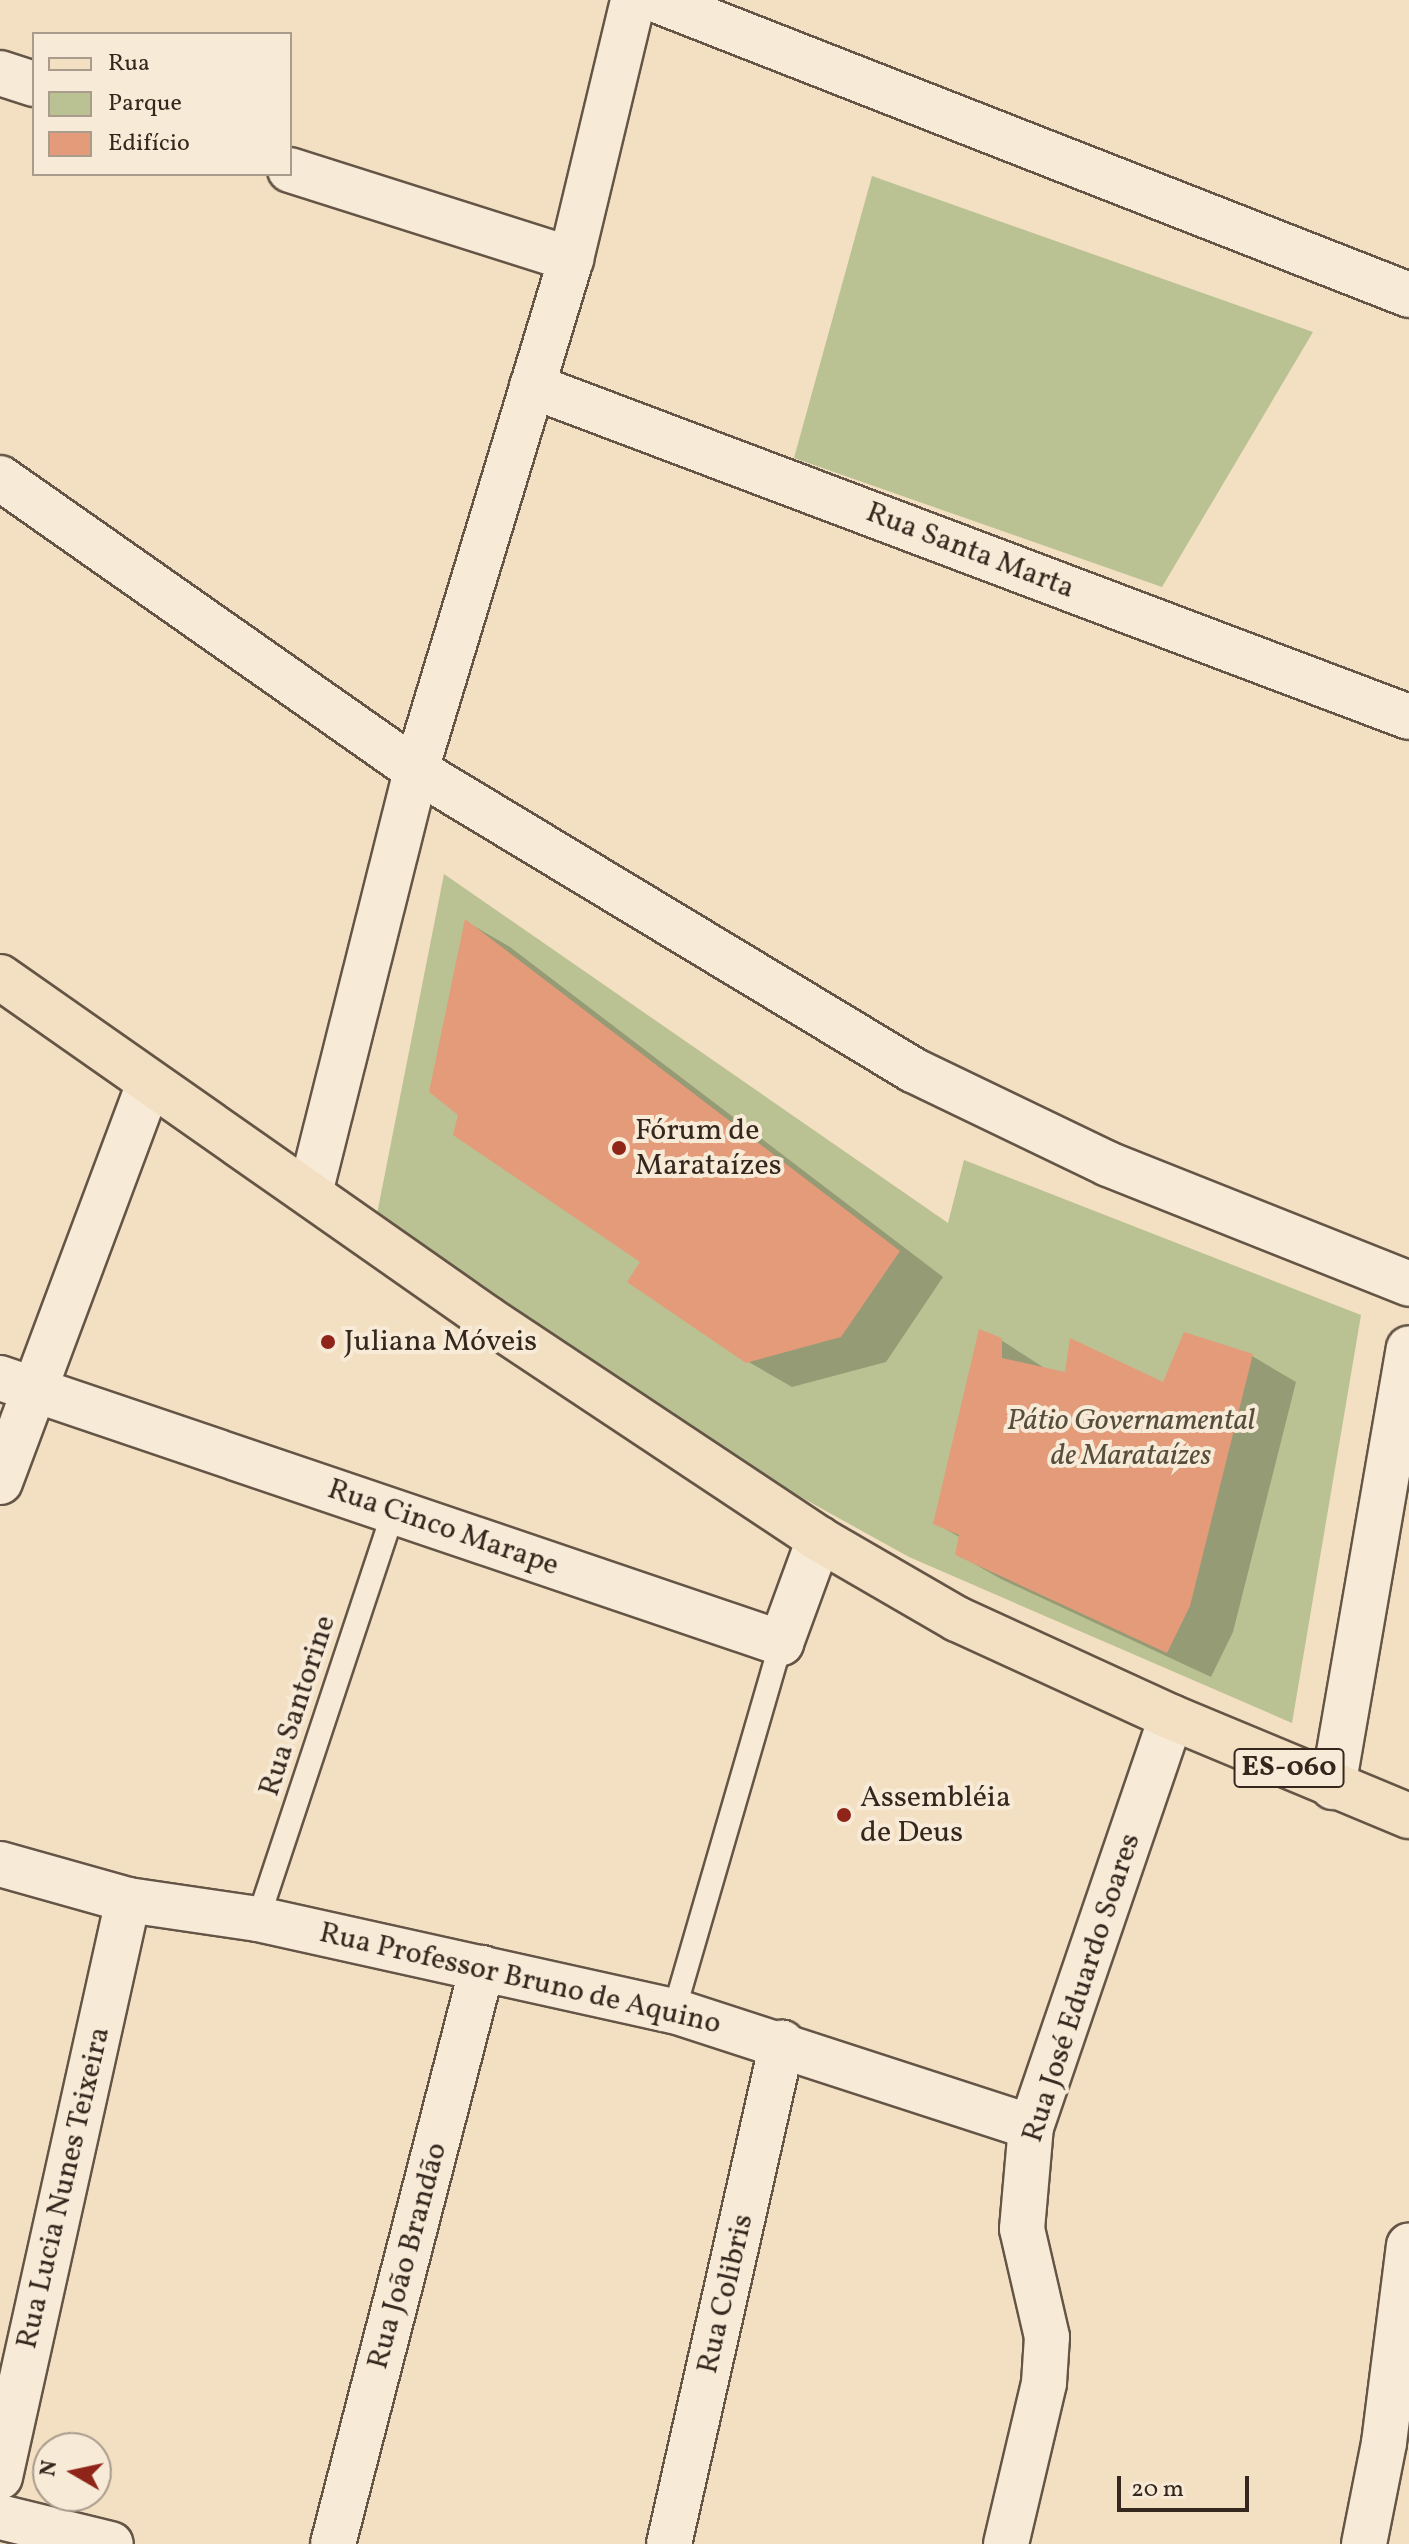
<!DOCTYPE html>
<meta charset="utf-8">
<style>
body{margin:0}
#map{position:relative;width:1409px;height:2544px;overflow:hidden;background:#f3dfc1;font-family:Vollkorn,serif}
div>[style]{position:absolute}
.green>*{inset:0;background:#bac293}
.shadow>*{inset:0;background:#0003}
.building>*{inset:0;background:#e39b7a}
.roads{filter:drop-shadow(2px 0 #645546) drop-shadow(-2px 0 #645546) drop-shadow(0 2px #645546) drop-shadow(0 -2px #645546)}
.lane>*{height:22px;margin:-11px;padding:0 11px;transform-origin:11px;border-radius:11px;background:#f7ead7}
.street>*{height:44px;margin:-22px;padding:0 22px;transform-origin:22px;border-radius:22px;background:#f7ead7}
.primary>*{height:44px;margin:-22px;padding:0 22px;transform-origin:22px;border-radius:22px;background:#f3dfc1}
.dots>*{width:22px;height:22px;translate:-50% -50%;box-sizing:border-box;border:4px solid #f7ead7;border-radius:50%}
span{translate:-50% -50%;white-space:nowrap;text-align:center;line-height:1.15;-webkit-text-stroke:8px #f7ead7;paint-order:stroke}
.shield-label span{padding:2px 6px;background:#f7ead7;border:2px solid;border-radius:6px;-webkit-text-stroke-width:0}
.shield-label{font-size:28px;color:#35271d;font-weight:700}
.street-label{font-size:30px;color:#35271d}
.poi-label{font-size:30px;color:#35271d}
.left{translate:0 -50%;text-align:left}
.park-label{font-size:30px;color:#564e3a;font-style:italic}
.legend{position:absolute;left:32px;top:32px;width:260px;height:144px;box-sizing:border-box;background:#f7ead7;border:2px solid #a99c8d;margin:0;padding:10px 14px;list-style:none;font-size:24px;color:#35271d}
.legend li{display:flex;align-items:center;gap:16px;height:40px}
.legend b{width:40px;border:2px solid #a99c8d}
.north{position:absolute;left:32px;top:2432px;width:80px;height:80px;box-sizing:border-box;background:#f7ead7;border:2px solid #a99c8d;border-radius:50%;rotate:279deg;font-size:22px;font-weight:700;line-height:32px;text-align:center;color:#35271d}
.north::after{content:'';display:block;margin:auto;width:28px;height:36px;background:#8f2418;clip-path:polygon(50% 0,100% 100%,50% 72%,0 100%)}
.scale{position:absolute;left:1117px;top:2476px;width:132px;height:36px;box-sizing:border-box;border:4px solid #35271d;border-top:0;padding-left:10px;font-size:24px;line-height:28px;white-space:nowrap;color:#35271d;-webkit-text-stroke:6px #f7ead7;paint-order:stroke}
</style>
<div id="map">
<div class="green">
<div style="clip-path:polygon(872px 176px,1313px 332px,1162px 587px,794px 458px)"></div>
<div style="clip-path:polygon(444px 874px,948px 1223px,964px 1160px,1361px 1315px,1292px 1723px,909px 1557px,723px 1454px,377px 1214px)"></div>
</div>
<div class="shadow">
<div style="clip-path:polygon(467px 922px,510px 947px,943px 1277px,886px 1362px,792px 1387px,747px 1361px,643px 1262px,460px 1115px)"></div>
<div style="clip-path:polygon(1001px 1340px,1046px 1369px,1067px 1374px,1164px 1385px,1252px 1356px,1296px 1382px,1233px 1632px,1211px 1677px,1001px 1579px,957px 1554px,961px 1538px,935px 1523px)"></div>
</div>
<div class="building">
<div style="clip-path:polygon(465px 919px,900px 1251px,841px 1337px,746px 1363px,627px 1282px,640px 1262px,453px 1135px,458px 1115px,429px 1092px)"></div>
<div style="clip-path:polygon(979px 1329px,1002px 1338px,1002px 1358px,1065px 1372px,1070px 1338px,1163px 1382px,1184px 1332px,1253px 1354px,1190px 1606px,1167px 1653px,955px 1555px,959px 1535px,933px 1524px)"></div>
</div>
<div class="roads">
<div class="lane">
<div style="left:258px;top:1919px;width:430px;rotate:-71.6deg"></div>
<div style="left:674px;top:2011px;width:383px;rotate:-73.8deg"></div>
</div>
<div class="street">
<div style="left:656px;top:0;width:809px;rotate:21.39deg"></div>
<div style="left:0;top:73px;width:36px;rotate:18deg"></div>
<div style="left:290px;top:170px;width:295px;rotate:17.6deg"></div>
<div style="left:532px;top:386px;width:937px;rotate:20.68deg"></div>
<div style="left:0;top:478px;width:508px;rotate:35.07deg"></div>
<div style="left:416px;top:770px;width:581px;rotate:31.12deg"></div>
<div style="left:913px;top:1070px;width:216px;rotate:25.7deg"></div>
<div style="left:1108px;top:1164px;width:324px;rotate:21.7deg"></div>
<div style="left:310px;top:1193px;width:436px;rotate:-75.9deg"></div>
<div style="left:416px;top:770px;width:534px;rotate:-73.13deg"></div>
<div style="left:571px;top:259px;width:266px;rotate:-76.5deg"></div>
<div style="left:0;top:1378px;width:825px;rotate:18.74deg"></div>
<div style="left:781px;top:1643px;width:111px;rotate:-69.9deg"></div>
<div style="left:0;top:1482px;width:425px;rotate:-69.5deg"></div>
<div style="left:1333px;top:1787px;width:445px;rotate:-80.2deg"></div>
<div style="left:0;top:1864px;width:133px;rotate:15.7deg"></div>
<div style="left:128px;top:1900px;width:131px;rotate:8.3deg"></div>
<div style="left:258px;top:1919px;width:426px;rotate:12.5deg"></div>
<div style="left:674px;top:2011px;width:375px;rotate:18deg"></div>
<div style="left:0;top:2477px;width:591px;rotate:-77.49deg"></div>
<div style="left:0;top:2517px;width:114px;rotate:13.7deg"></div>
<div style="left:333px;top:2544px;width:595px;rotate:-75.5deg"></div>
<div style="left:669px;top:2544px;width:514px;rotate:-77.29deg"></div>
<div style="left:1006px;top:2544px;width:165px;rotate:-76.7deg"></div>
<div style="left:1044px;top:2383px;width:46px;rotate:-86.3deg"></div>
<div style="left:1047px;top:2337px;width:111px;rotate:-103deg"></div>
<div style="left:1022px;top:2229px;width:102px;rotate:-85deg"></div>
<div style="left:1031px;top:2127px;width:433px;rotate:-71.1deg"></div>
<div style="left:1364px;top:2544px;width:103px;rotate:-78.8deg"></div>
<div style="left:1384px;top:2443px;width:199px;rotate:-82.8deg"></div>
</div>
<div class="primary">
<div style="left:0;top:977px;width:596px;rotate:35.02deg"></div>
<div style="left:488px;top:1319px;width:397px;rotate:33.6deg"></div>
<div style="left:819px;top:1539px;width:160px;rotate:30.1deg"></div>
<div style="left:957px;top:1619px;width:235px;rotate:24.6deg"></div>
<div style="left:1171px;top:1717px;width:258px;rotate:22.6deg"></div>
</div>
</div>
<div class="dots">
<div style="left:619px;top:1148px;background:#8f2418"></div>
<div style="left:328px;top:1342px;background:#8f2418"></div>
<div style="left:844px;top:1815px;background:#8f2418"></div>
</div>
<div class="shield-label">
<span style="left:1289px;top:1768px">ES-060</span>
</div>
<div class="street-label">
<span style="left:970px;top:551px;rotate:21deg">Rua Santa Marta</span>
<span style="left:443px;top:1528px;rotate:19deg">Rua Cinco Marape</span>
<span style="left:298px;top:1706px;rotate:-72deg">Rua Santorine</span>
<span style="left:520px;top:1979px;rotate:13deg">Rua Professor Bruno de Aquino</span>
<span style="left:1082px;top:1988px;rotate:-72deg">Rua José Eduardo Soares</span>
<span style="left:64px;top:2188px;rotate:-77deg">Rua Lucia Nunes Teixeira</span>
<span style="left:408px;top:2256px;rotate:-75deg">Rua João Brandão</span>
<span style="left:726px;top:2294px;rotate:-77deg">Rua Colibris</span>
</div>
<div class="poi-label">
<span class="left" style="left:635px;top:1148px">Fórum de<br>Marataízes</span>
<span class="left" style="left:344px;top:1342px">Juliana Móveis</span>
<span class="left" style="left:860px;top:1815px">Assembléia<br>de Deus</span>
</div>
<div class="park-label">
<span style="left:1131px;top:1438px">Pátio Governamental<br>de Marataízes</span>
</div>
<ul class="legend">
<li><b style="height:10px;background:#f3dfc1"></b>Rua</li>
<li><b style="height:22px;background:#bac293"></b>Parque</li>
<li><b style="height:22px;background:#e39b7a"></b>Edifício</li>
</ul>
<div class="north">N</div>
<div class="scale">20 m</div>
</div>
